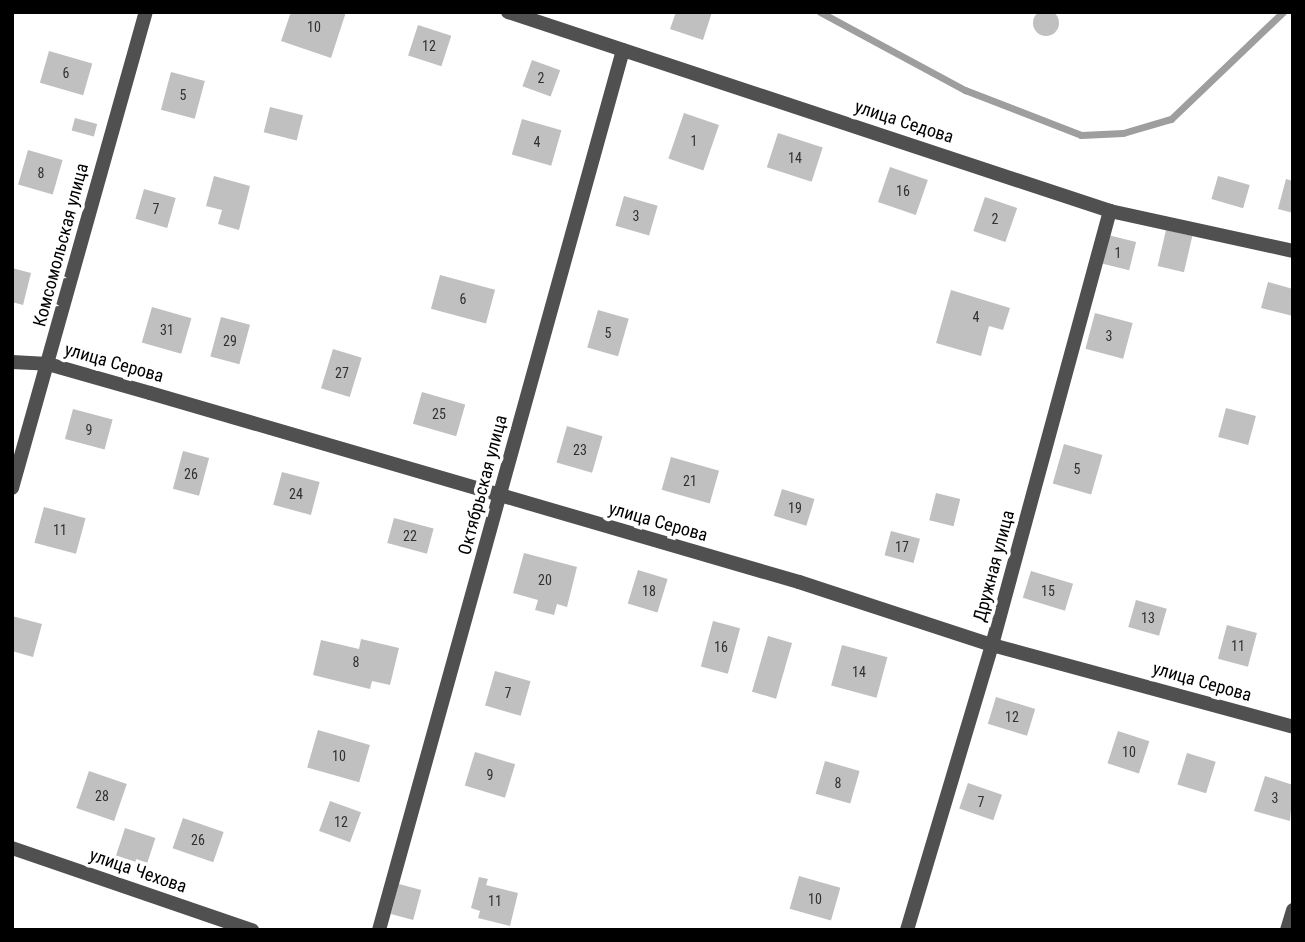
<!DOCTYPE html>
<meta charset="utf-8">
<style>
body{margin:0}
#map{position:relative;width:1305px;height:942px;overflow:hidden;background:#fff;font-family:"Roboto Condensed",sans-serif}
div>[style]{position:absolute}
.stream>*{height:7px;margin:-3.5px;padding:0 3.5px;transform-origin:3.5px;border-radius:3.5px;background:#9e9e9e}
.building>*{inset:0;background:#c0c0c0;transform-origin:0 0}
.round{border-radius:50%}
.street>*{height:14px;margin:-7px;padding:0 7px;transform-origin:7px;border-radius:7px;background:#505050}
span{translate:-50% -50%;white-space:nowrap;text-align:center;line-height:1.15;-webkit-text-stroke:7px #fff;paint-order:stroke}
.number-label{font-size:14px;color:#303030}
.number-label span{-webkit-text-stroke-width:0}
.street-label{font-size:18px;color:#000}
.frame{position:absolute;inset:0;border:14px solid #000;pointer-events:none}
</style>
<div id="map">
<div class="stream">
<div style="left:820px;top:12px;width:165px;rotate:28.3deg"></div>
<div style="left:965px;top:90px;width:124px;rotate:21.2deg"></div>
<div style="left:1081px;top:135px;width:42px;rotate:-2.7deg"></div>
<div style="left:1123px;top:133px;width:50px;rotate:-16.3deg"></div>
<div style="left:1171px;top:119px;width:155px;rotate:-43.7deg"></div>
</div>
<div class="building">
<div class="round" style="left:1033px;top:10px;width:26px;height:26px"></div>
<div style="clip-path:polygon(291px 12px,346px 12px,331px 58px,281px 41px)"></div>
<div style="clip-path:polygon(676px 12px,712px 12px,703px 40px,670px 29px)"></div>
<div style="left:418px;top:25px;width:35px;height:32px;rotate:18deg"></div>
<div style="left:49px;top:51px;width:45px;height:33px;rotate:16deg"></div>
<div style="left:532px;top:60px;width:30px;height:28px;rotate:20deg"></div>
<div style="left:171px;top:72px;width:35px;height:39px;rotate:15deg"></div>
<div style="left:270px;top:107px;width:34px;height:26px;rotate:14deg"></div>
<div style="left:684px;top:113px;width:37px;height:48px;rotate:19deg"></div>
<div style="left:75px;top:118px;width:23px;height:13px;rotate:15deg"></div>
<div style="left:522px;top:119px;width:41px;height:37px;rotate:16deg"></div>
<div style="left:778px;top:133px;width:47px;height:36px;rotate:18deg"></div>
<div style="left:28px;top:150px;width:36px;height:36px;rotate:16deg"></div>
<div style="left:890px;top:167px;width:40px;height:37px;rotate:19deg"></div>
<div style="clip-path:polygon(214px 176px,250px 186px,239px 230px,218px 224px,222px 210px,206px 206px)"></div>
<div style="left:1218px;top:176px;width:33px;height:24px;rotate:16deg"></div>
<div style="clip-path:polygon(1286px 179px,1293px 181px,1293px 213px,1278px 209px)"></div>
<div style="left:144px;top:189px;width:33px;height:31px;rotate:16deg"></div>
<div style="left:624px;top:196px;width:35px;height:31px;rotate:16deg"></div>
<div style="left:985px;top:197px;width:34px;height:36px;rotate:19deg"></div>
<div style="left:1166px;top:230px;width:27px;height:37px;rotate:13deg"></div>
<div style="left:1108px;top:235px;width:29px;height:29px;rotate:14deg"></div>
<div style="clip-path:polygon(12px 268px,31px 273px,23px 305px,12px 302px)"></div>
<div style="left:440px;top:275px;width:57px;height:35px;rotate:15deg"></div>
<div style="clip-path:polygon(1268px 282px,1293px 289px,1293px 316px,1261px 308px)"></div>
<div style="clip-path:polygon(951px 290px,1010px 308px,1003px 330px,989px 326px,981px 356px,936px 343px)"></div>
<div style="left:152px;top:307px;width:41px;height:37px;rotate:16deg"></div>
<div style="left:598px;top:310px;width:32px;height:39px;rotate:16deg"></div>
<div style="left:1095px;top:313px;width:39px;height:37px;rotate:15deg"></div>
<div style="left:221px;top:317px;width:30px;height:41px;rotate:15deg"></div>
<div style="left:333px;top:349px;width:30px;height:41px;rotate:17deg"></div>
<div style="left:422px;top:392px;width:45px;height:33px;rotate:16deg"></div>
<div style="left:1226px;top:408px;width:31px;height:30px;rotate:15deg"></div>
<div style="left:73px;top:409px;width:41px;height:31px;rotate:15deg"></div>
<div style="left:567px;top:426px;width:37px;height:38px;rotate:16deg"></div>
<div style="left:1064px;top:444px;width:40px;height:41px;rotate:16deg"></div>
<div style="left:183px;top:451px;width:27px;height:39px;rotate:15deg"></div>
<div style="left:671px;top:457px;width:50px;height:34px;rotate:16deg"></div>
<div style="left:282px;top:472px;width:39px;height:34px;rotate:15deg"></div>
<div style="left:782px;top:489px;width:34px;height:28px;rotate:17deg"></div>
<div style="left:936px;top:493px;width:25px;height:28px;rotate:14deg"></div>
<div style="left:44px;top:507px;width:43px;height:37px;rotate:15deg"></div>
<div style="left:394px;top:518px;width:41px;height:26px;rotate:15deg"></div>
<div style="left:891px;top:531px;width:30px;height:25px;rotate:15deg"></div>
<div style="clip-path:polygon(524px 553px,577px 567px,567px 607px,557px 604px,554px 615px,535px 610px,538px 600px,513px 593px)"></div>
<div style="left:638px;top:570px;width:31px;height:35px;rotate:17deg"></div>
<div style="left:1031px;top:571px;width:44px;height:28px;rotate:17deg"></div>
<div style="left:1136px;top:600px;width:32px;height:28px;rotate:16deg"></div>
<div style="clip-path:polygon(12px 616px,42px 624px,33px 657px,12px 651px)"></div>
<div style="left:713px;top:621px;width:28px;height:47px;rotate:15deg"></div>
<div style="left:1227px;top:625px;width:31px;height:35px;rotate:15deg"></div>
<div style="left:768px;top:636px;width:25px;height:58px;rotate:16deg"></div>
<div style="clip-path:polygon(361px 639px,399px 648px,390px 685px,372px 681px,370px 689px,313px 675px,321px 640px,359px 649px)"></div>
<div style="left:842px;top:645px;width:47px;height:42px;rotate:15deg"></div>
<div style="left:495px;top:671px;width:37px;height:36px;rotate:16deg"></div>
<div style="left:996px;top:697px;width:41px;height:28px;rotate:17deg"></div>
<div style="left:318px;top:730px;width:54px;height:39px;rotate:16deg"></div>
<div style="left:1118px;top:731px;width:33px;height:34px;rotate:18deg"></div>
<div style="left:475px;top:752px;width:42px;height:35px;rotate:17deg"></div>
<div style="left:1187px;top:753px;width:30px;height:33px;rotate:17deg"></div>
<div style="left:825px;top:761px;width:36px;height:34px;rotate:16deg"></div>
<div style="left:89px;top:771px;width:40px;height:39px;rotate:19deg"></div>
<div style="clip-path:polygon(1265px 776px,1293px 785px,1290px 821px,1254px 811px)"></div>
<div style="left:968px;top:783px;width:36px;height:27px;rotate:19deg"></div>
<div style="left:330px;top:801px;width:33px;height:32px;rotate:20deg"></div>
<div style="left:183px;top:818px;width:43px;height:32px;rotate:19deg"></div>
<div style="left:125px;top:828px;width:32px;height:29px;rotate:18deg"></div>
<div style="left:799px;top:876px;width:43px;height:34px;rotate:16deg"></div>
<div style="clip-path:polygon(479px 877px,488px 879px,486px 885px,518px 893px,510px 926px,478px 918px,480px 911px,471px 908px)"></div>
<div style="left:399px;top:884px;width:23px;height:31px;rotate:15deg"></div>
</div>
<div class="street">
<div style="left:508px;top:12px;width:634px;rotate:18.29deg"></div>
<div style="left:1110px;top:211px;width:187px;rotate:12.3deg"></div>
<div style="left:12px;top:362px;width:36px;rotate:3deg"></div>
<div style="left:48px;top:364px;width:106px;rotate:15.9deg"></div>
<div style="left:150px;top:393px;width:676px;rotate:16.24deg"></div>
<div style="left:799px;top:582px;width:203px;rotate:18.1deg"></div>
<div style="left:992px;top:645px;width:312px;rotate:15.2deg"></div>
<div style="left:12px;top:488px;width:495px;rotate:-74.3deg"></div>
<div style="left:12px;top:848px;width:254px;rotate:18.9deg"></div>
<div style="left:379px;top:930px;width:913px;rotate:-74.5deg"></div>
<div style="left:907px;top:930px;width:297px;rotate:-73.4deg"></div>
<div style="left:992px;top:645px;width:450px;rotate:-74.8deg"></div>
<div style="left:1287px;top:930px;width:21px;rotate:-73deg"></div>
</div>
<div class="number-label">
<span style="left:314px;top:27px">10</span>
<span style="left:429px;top:46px">12</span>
<span style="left:66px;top:73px">6</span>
<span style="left:541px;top:78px">2</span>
<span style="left:183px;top:95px">5</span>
<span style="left:694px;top:141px">1</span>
<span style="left:537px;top:142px">4</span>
<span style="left:795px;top:158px">14</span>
<span style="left:41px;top:173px">8</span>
<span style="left:903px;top:191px">16</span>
<span style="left:156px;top:209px">7</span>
<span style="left:636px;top:216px">3</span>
<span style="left:995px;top:219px">2</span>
<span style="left:1118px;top:253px">1</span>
<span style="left:463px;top:299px">6</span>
<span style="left:976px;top:317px">4</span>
<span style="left:167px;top:330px">31</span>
<span style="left:608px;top:333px">5</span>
<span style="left:1109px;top:336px">3</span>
<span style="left:230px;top:341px">29</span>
<span style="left:342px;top:373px">27</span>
<span style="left:439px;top:414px">25</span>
<span style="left:89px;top:430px">9</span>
<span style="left:580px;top:450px">23</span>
<span style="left:1077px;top:469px">5</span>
<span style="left:191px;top:474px">26</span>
<span style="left:690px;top:481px">21</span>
<span style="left:296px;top:494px">24</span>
<span style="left:795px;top:508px">19</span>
<span style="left:60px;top:530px">11</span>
<span style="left:410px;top:536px">22</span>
<span style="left:902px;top:547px">17</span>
<span style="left:545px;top:580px">20</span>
<span style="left:649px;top:591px">18</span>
<span style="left:1048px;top:591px">15</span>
<span style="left:1148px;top:618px">13</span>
<span style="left:1238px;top:646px">11</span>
<span style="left:721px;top:647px">16</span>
<span style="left:356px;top:662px">8</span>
<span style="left:859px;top:672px">14</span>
<span style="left:508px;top:693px">7</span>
<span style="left:1012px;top:717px">12</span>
<span style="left:1129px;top:752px">10</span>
<span style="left:339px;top:756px">10</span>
<span style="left:490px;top:775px">9</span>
<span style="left:838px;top:783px">8</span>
<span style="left:102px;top:796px">28</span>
<span style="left:1275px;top:798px">3</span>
<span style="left:981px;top:802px">7</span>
<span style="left:341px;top:822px">12</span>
<span style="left:198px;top:840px">26</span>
<span style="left:815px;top:899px">10</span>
<span style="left:495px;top:901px">11</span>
</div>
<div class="street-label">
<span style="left:904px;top:122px;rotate:18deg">улица Седова</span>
<span style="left:61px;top:245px;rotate:-75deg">Комсомольская улица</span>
<span style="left:114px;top:363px;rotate:16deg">улица Серова</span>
<span style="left:483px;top:485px;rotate:-75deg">Октябрьская улица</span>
<span style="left:658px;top:522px;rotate:16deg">улица Серова</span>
<span style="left:994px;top:566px;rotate:-75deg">Дружная улица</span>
<span style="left:1202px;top:682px;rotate:16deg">улица Серова</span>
<span style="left:138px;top:871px;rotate:19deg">улица Чехова</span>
</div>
<div class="frame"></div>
</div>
